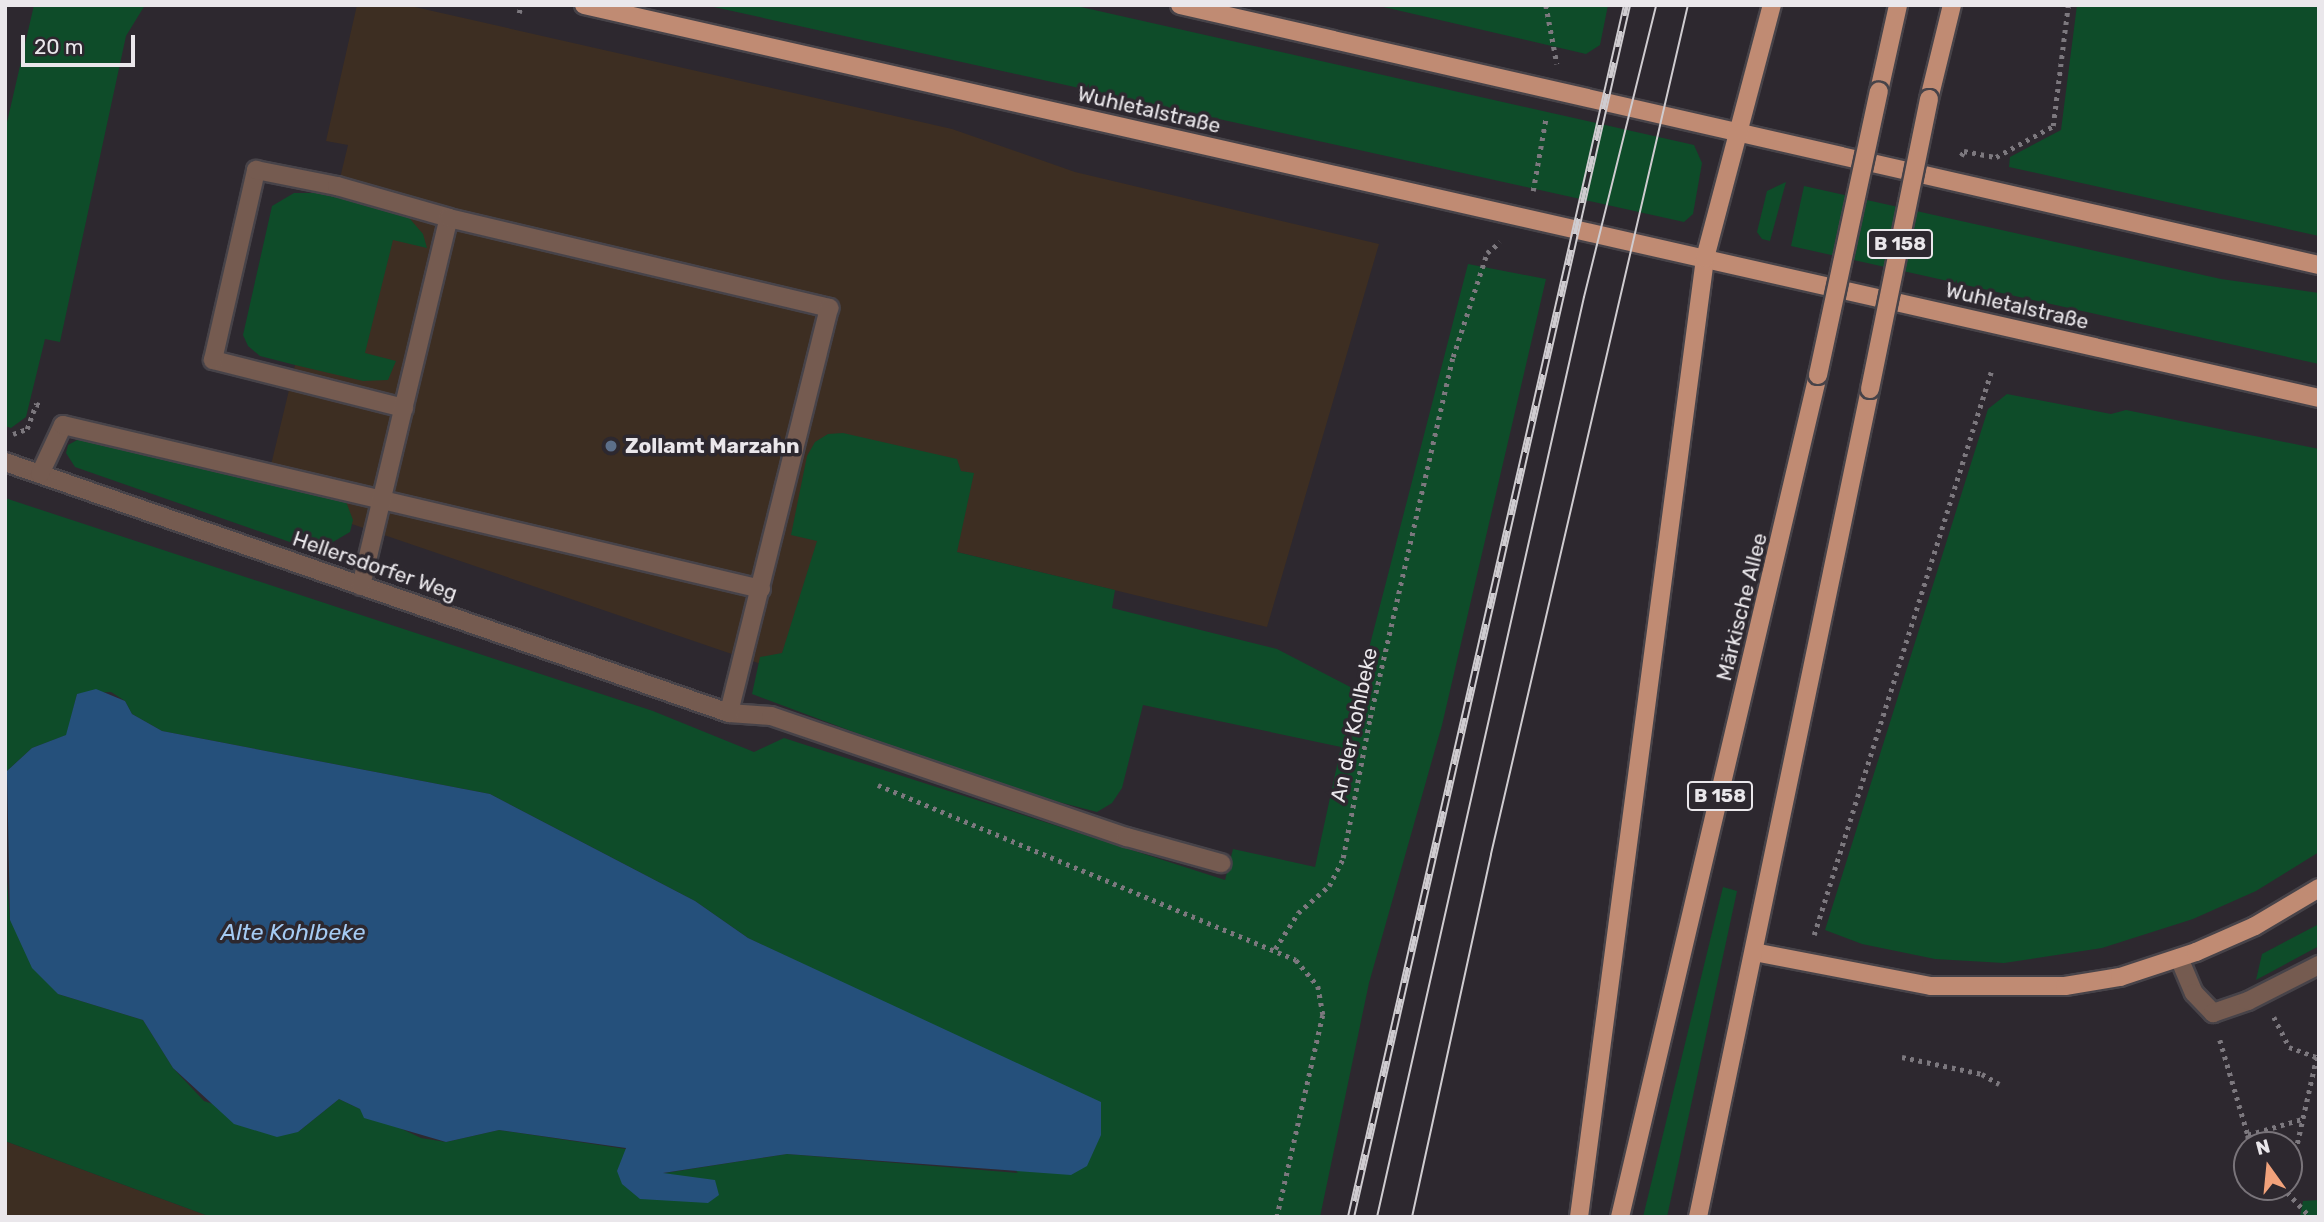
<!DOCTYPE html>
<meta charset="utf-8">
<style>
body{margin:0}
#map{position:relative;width:2324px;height:1222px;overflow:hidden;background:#2d282f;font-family:Rubik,sans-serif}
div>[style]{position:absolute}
.commercial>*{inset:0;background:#3d2e22}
.green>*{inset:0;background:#0e4c29}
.water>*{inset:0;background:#25507b}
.path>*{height:4.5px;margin-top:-2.25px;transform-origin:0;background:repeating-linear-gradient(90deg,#7c787e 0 3.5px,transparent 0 8.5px)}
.roads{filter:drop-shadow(2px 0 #474349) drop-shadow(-2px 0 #474349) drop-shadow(0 2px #474349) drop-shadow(0 -2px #474349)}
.minor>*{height:18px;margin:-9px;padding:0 9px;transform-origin:9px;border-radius:9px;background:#755b50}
.major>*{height:18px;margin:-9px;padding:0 9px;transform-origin:9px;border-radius:9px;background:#c08b73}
.tram>*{height:2px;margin:-1px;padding:0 1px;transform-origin:1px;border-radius:1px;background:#cfccd0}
.rail>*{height:8px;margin-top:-4px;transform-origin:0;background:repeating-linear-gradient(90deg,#2d282f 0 16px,#cfccd0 0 32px);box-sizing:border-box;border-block:2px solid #cfccd0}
.bridges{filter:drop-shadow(2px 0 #474349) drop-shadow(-2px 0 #474349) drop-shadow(0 2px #474349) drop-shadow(0 -2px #474349)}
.major-bridge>*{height:18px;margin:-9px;padding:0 9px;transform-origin:9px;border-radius:9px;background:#c08b73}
.dots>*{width:19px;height:19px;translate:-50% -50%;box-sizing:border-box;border:4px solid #2d282f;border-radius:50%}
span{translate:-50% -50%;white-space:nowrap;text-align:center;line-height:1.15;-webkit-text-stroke:7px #2d282f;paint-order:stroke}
.shield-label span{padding:2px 5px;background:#2d282f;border:2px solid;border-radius:5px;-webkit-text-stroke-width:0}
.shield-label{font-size:19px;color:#eae7eb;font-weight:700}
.street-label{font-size:21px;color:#eae7eb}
.poi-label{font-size:21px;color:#eae7eb;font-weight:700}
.left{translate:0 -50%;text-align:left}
.water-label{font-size:23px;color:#a5cbf3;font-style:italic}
.frame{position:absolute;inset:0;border:7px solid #eae7eb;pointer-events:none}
.north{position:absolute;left:2233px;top:1131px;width:70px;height:70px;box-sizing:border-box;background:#2d282f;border:2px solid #79747a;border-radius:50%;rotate:345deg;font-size:19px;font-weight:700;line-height:28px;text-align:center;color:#eae7eb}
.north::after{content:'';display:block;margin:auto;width:24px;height:32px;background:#f1a27b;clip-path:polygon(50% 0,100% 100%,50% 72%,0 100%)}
.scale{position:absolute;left:21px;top:35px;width:114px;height:32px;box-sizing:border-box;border:4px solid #eae7eb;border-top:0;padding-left:9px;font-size:21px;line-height:24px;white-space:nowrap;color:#eae7eb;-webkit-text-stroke:5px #2d282f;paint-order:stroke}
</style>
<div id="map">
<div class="commercial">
<div style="clip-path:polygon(357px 5px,406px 5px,952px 129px,1075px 172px,1379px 244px,1267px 627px,833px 522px,776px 669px,264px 494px,348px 145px,326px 141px)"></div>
<div style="clip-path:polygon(5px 1141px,211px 1217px,5px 1217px)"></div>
</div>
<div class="green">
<div style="clip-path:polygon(34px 5px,145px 5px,126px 36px,60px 342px,45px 339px,26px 417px,11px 428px,5px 426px,5px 131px)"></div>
<div style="clip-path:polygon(705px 5px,1072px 5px,1694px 145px,1702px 163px,1693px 214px,1684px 222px)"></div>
<div style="clip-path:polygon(1375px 5px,1608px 5px,1600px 45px,1586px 54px)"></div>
<div style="clip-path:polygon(2077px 5px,2319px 5px,2319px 236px,2009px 167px,2010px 157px,2061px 130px)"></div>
<div style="clip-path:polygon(1786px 182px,1770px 241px,1762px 239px,1757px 232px,1767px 191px)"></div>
<div style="clip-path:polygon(1804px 186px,2221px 279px,2319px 293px,2319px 364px,1791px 246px)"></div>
<div style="clip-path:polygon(294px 193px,316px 193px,404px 212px,423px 234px,427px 248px,393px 240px,365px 353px,396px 361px,388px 380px,363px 381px,295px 365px,260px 356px,248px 346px,243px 335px,272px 206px)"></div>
<div style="clip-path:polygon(1468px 264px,1546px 279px,1442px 725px,1369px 983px,1320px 1217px,211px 1217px,5px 1141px,5px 855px,10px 920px,58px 994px,143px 1020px,173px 1068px,204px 1101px,298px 1132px,339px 1099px,421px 1138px,446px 1142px,499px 1130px,626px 1149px,659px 1174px,787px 1154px,1018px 1173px,836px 980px,748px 938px,695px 901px,490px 794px,162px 731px,132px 714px,125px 701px,111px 692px,77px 694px,67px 735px,32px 748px,7px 771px,5px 791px,5px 498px,653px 711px,754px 752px,784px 738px,1225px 880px,1233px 849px,1315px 867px,1341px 747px,1143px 705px,1122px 788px,1112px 803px,1097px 812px,998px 786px,752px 694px,760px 657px,782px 653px,817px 541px,791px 535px,807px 456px,815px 442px,828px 434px,843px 433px,957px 459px,961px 471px,974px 473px,957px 552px,1115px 590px,1112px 608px,1277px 649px,1358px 691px)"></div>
<div style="clip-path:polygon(2007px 394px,2111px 414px,2126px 410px,2319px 449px,2319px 852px,2256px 891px,2193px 919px,2102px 948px,2004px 963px,1935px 959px,1862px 944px,1825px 930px,1988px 409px)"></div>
<div style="clip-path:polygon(79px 439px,345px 499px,353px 520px,350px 532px,321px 549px,307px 548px,75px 467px,66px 453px,68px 445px)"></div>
<div style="clip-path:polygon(1723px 887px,1737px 891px,1667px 1217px,1643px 1217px)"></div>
<div style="clip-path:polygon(2319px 924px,2319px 946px,2256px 980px,2262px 954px)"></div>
<div style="clip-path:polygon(2319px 1200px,2319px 1217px,2300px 1217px,2303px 1201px)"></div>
</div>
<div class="water">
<div style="clip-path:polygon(96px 689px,125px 701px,132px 714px,162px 731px,490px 794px,695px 901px,748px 938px,1101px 1102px,1101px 1135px,1087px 1166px,1071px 1175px,787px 1154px,663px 1173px,715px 1180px,719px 1195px,708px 1203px,640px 1199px,622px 1184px,617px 1171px,626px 1148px,499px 1130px,446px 1142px,364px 1118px,360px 1109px,339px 1099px,298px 1132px,277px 1137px,234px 1124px,173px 1068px,143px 1020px,58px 994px,32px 968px,10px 920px,7px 771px,32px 748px,66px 735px,77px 694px)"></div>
</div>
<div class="path">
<div style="left:1546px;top:5px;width:60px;rotate:79.4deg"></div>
<div style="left:519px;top:13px;width:8px;rotate:-76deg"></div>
<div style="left:1961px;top:156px;width:6px;rotate:-59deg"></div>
<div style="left:1964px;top:151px;width:33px;rotate:11deg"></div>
<div style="left:1996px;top:157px;width:65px;rotate:-28.5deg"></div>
<div style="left:2053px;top:126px;width:122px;rotate:-82.9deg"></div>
<div style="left:1533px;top:191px;width:75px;rotate:-80deg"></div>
<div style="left:13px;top:434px;width:15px;rotate:-20deg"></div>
<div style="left:27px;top:429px;width:27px;rotate:-70deg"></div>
<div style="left:36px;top:404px;width:6px;rotate:18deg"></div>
<div style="left:878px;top:785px;width:453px;rotate:22.7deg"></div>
<div style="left:1296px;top:960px;width:34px;rotate:50deg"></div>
<div style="left:1318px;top:986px;width:29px;rotate:80deg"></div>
<div style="left:1323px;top:1015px;width:207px;rotate:102.8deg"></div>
<div style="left:1814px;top:935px;width:590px;rotate:-72.55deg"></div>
<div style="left:1275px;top:949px;width:43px;rotate:-57.4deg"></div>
<div style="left:1298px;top:913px;width:41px;rotate:-41.1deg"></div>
<div style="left:1329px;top:886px;width:31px;rotate:-63deg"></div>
<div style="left:1343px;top:858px;width:143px;rotate:-79.1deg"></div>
<div style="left:1370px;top:718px;width:370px;rotate:-77.1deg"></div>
<div style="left:1453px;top:357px;width:109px;rotate:-71.9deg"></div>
<div style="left:1487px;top:253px;width:17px;rotate:-40deg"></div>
<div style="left:2274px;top:1017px;width:34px;rotate:63deg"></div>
<div style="left:2289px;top:1047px;width:30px;rotate:20deg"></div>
<div style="left:2317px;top:1057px;width:128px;rotate:102.6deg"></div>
<div style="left:2220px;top:1040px;width:99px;rotate:73.6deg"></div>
<div style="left:2248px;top:1135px;width:56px;rotate:-16.5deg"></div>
<div style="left:1902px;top:1057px;width:82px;rotate:12deg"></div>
<div style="left:1982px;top:1074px;width:20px;rotate:30deg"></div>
<div style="left:2248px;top:1135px;width:10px;rotate:84deg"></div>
<div style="left:2288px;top:1187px;width:5px;rotate:101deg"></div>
<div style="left:2287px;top:1192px;width:34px;rotate:47deg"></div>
</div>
<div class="roads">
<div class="minor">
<div style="left:404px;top:408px;width:197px;rotate:-165.9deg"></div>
<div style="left:213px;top:360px;width:195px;rotate:-77.2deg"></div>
<div style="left:256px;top:170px;width:83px;rotate:11.2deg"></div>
<div style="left:337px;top:186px;width:116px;rotate:15.9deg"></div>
<div style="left:5px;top:462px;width:766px;rotate:19.12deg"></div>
<div style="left:729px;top:713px;width:42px;rotate:4.1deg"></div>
<div style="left:771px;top:716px;width:376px;rotate:18.8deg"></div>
<div style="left:1127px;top:837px;width:98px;rotate:15.5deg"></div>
<div style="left:40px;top:474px;width:54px;rotate:-64.9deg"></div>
<div style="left:63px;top:425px;width:717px;rotate:13.22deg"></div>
<div style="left:361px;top:586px;width:378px;rotate:-76.6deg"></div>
<div style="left:449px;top:218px;width:391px;rotate:13.3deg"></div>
<div style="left:829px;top:308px;width:417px;rotate:103.9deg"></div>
<div style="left:2179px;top:958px;width:38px;rotate:67deg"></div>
<div style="left:2194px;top:993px;width:28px;rotate:46deg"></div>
<div style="left:2213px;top:1013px;width:37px;rotate:-19deg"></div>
<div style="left:2248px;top:1001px;width:80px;rotate:-26.9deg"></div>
</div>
<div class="major">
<div style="left:584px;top:5px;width:1779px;rotate:12.76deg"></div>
<div style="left:1180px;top:5px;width:1168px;rotate:12.86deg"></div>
<div style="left:1879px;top:91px;width:88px;rotate:-77.5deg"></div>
<div style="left:1929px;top:99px;width:97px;rotate:-76.3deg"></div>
<div style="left:1754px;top:952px;width:180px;rotate:10.9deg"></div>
<div style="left:1931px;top:986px;width:134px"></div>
<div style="left:2065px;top:986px;width:56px;rotate:-9.3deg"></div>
<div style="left:2120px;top:977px;width:80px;rotate:-18.2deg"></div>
<div style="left:2196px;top:952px;width:64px;rotate:-23.8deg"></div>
<div style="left:2255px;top:926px;width:74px;rotate:-30.7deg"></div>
<div style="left:1579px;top:1217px;width:967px;rotate:-82.51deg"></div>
<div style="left:1705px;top:258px;width:262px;rotate:-75.2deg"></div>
<div style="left:1620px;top:1217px;width:865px;rotate:-76.77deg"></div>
<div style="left:1698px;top:1217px;width:846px;rotate:-78.26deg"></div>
</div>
</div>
<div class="tram">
<div style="left:1377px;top:1217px;width:943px;rotate:-77.32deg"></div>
<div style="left:1584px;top:297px;width:301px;rotate:-76.1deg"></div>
<div style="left:1412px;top:1217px;width:371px;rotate:-77.7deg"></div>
<div style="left:1491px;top:854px;width:872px;rotate:-76.94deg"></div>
</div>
<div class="rail">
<div style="left:1351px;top:1217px;width:1243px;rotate:-77.17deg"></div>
</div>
<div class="bridges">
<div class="major-bridge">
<div style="left:1818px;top:375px;width:290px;rotate:-77.9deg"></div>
<div style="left:1870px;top:389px;width:296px;rotate:-78.5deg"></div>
</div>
</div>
<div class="dots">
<div style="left:611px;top:446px;background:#5c6f8a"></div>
</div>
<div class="shield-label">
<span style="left:1900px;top:244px">B 158</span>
<span style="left:1720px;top:796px">B 158</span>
</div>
<div class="street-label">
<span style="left:1149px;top:110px;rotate:13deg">Wuhletalstraße</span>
<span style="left:2017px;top:306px;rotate:13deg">Wuhletalstraße</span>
<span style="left:375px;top:566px;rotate:19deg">Hellersdorfer Weg</span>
<span style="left:1742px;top:607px;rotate:-76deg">Märkische Allee</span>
<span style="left:1354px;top:725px;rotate:-78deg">An der Kohlbeke</span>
</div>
<div class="poi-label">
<span class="left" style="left:625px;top:446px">Zollamt Marzahn</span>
</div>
<div class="water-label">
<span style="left:293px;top:932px">Alte Kohlbeke</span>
</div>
<div class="frame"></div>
<div class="north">N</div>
<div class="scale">20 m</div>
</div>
